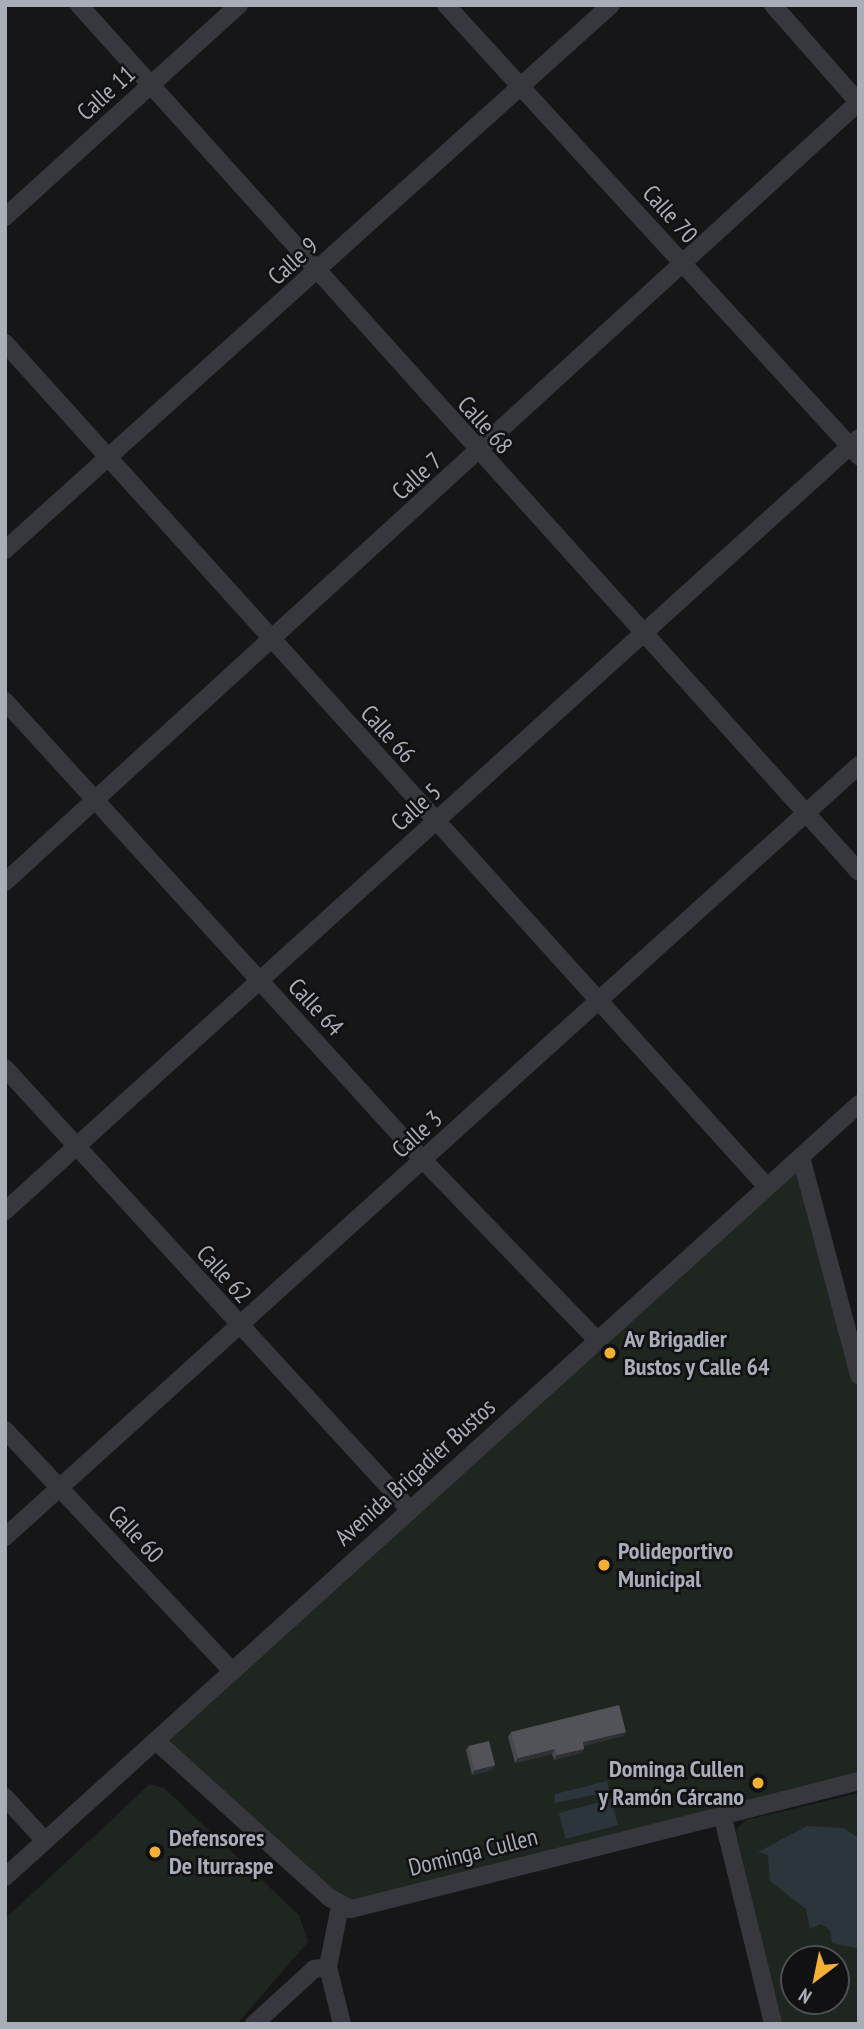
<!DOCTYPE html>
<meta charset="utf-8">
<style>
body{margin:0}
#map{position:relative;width:864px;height:2029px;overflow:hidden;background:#161618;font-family:"PT Sans Narrow",sans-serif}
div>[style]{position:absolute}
.green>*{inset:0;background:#1e261f}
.water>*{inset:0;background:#2c353c;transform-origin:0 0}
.minor>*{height:18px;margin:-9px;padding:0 9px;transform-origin:9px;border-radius:9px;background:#37383d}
.wall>*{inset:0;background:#47494d}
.shaded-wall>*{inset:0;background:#2f3033}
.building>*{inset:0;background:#525359;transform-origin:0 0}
.dots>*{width:19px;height:19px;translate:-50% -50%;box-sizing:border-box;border:4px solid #111113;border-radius:50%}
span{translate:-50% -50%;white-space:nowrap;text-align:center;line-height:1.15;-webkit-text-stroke:5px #111113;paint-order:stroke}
.street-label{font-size:24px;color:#a8adb8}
.poi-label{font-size:24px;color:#a8adb8;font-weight:700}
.left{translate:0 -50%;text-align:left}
.right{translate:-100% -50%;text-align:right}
.frame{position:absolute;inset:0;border:7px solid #a8adb8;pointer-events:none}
.north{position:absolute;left:780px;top:1945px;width:70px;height:70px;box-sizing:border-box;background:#111113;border:2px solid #4d4f55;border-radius:50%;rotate:212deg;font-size:19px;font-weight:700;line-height:28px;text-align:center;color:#a8adb8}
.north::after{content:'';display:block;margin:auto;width:24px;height:32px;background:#f2b134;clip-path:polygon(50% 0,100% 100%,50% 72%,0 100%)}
</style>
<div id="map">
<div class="green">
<div style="clip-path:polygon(801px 1157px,859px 1390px,859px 1781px,351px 1909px,156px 1741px)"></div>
<div style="clip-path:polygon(150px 1784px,164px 1788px,299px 1915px,308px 1942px,237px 2024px,5px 2024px,5px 1919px)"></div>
<div style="clip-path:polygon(evenodd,859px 1793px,859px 2024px,780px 2024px,736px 1830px,746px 1820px,859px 1793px,794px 1959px,836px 1959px,836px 2001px,794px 2001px,794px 1959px)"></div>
</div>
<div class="water">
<div style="clip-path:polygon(607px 1781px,609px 1792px,554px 1803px,555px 1794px)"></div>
<div style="left:611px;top:1799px;width:27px;height:54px;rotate:75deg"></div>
<div style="clip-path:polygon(807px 1826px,843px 1828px,859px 1838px,859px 1949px,832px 1943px,830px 1930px,821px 1924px,810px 1929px,806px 1909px,770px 1881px,768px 1855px,758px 1852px)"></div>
</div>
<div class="minor">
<div style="left:79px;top:5px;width:1166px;rotate:48.02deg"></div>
<div style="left:446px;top:5px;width:612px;rotate:47.52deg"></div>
<div style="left:773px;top:5px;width:130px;rotate:48.7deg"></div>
<div style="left:5px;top:217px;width:316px;rotate:-42.2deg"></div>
<div style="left:5px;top:343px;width:1137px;rotate:47.92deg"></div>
<div style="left:5px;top:550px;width:815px;rotate:-41.97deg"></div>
<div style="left:5px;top:701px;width:622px;rotate:47.67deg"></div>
<div style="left:424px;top:1161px;width:249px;rotate:46deg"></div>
<div style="left:5px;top:882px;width:1157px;rotate:-42.41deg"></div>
<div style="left:5px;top:1068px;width:599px;rotate:47.5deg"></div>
<div style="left:801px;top:1157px;width:226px;rotate:75.1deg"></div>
<div style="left:5px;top:1211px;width:1152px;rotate:-42.15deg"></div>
<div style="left:5px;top:1430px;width:331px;rotate:46.7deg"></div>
<div style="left:5px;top:1537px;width:1151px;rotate:-42.11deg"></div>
<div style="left:156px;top:1741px;width:234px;rotate:42.1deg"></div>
<div style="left:330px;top:1898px;width:24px;rotate:28deg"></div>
<div style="left:351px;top:1909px;width:524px;rotate:-14.14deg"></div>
<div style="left:5px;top:1797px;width:59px;rotate:47.7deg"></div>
<div style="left:722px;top:1814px;width:216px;rotate:76.3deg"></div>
<div style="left:5px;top:1877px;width:1152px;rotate:-42.15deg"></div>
<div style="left:340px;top:1906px;width:62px;rotate:101.1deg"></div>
<div style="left:328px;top:1967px;width:59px;rotate:76.2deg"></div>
<div style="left:254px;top:2024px;width:81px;rotate:-42.5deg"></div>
<div style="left:314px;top:1969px;width:14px;rotate:-8deg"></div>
</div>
<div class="wall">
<div style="clip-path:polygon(511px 1732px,626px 1732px,622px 1736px,584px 1746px,584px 1749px,581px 1753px,554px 1760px,552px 1754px,515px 1763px,508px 1737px)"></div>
<div style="clip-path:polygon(469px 1746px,495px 1765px,492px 1770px,472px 1775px,466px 1750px)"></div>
</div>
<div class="shaded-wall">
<div style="clip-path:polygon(626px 1732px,622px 1736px,580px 1747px,583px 1742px)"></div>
<div style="clip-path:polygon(555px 1749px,552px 1754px,515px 1763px,518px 1758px)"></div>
<div style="clip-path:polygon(584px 1749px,581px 1753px,554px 1760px,557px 1755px)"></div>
<div style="clip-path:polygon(495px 1765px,492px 1770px,472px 1775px,475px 1770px)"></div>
</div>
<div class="building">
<div style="clip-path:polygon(619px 1705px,626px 1732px,583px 1742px,584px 1749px,557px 1755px,555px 1749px,518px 1758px,511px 1732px)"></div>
<div style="left:489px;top:1741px;width:25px;height:21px;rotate:76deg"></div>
</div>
<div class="dots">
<div style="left:610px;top:1353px;background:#f2b134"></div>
<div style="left:604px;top:1565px;background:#f2b134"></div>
<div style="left:758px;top:1783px;background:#f2b134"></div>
<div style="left:155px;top:1852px;background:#f2b134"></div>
</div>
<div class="street-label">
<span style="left:106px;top:93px;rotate:-42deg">Calle 11</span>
<span style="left:670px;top:214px;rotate:48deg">Calle 70</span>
<span style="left:293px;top:261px;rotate:-42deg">Calle 9</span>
<span style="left:485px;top:425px;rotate:48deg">Calle 68</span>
<span style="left:417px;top:476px;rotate:-42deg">Calle 7</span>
<span style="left:388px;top:734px;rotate:48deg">Calle 66</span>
<span style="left:416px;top:807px;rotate:-42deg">Calle 5</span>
<span style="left:316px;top:1007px;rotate:47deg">Calle 64</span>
<span style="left:417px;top:1134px;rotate:-42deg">Calle 3</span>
<span style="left:224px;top:1274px;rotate:48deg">Calle 62</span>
<span style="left:415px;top:1472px;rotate:-42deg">Avenida Brigadier Bustos</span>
<span style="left:136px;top:1534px;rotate:47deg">Calle 60</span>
<span style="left:473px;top:1852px;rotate:-14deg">Dominga Cullen</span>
</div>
<div class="poi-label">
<span class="left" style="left:624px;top:1353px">Av Brigadier<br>Bustos y Calle 64</span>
<span class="left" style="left:618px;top:1565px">Polideportivo<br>Municipal</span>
<span class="right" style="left:744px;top:1783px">Dominga Cullen<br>y Ramón Cárcano</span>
<span class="left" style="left:169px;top:1852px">Defensores<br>De Iturraspe</span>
</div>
<div class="frame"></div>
<div class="north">N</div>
</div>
